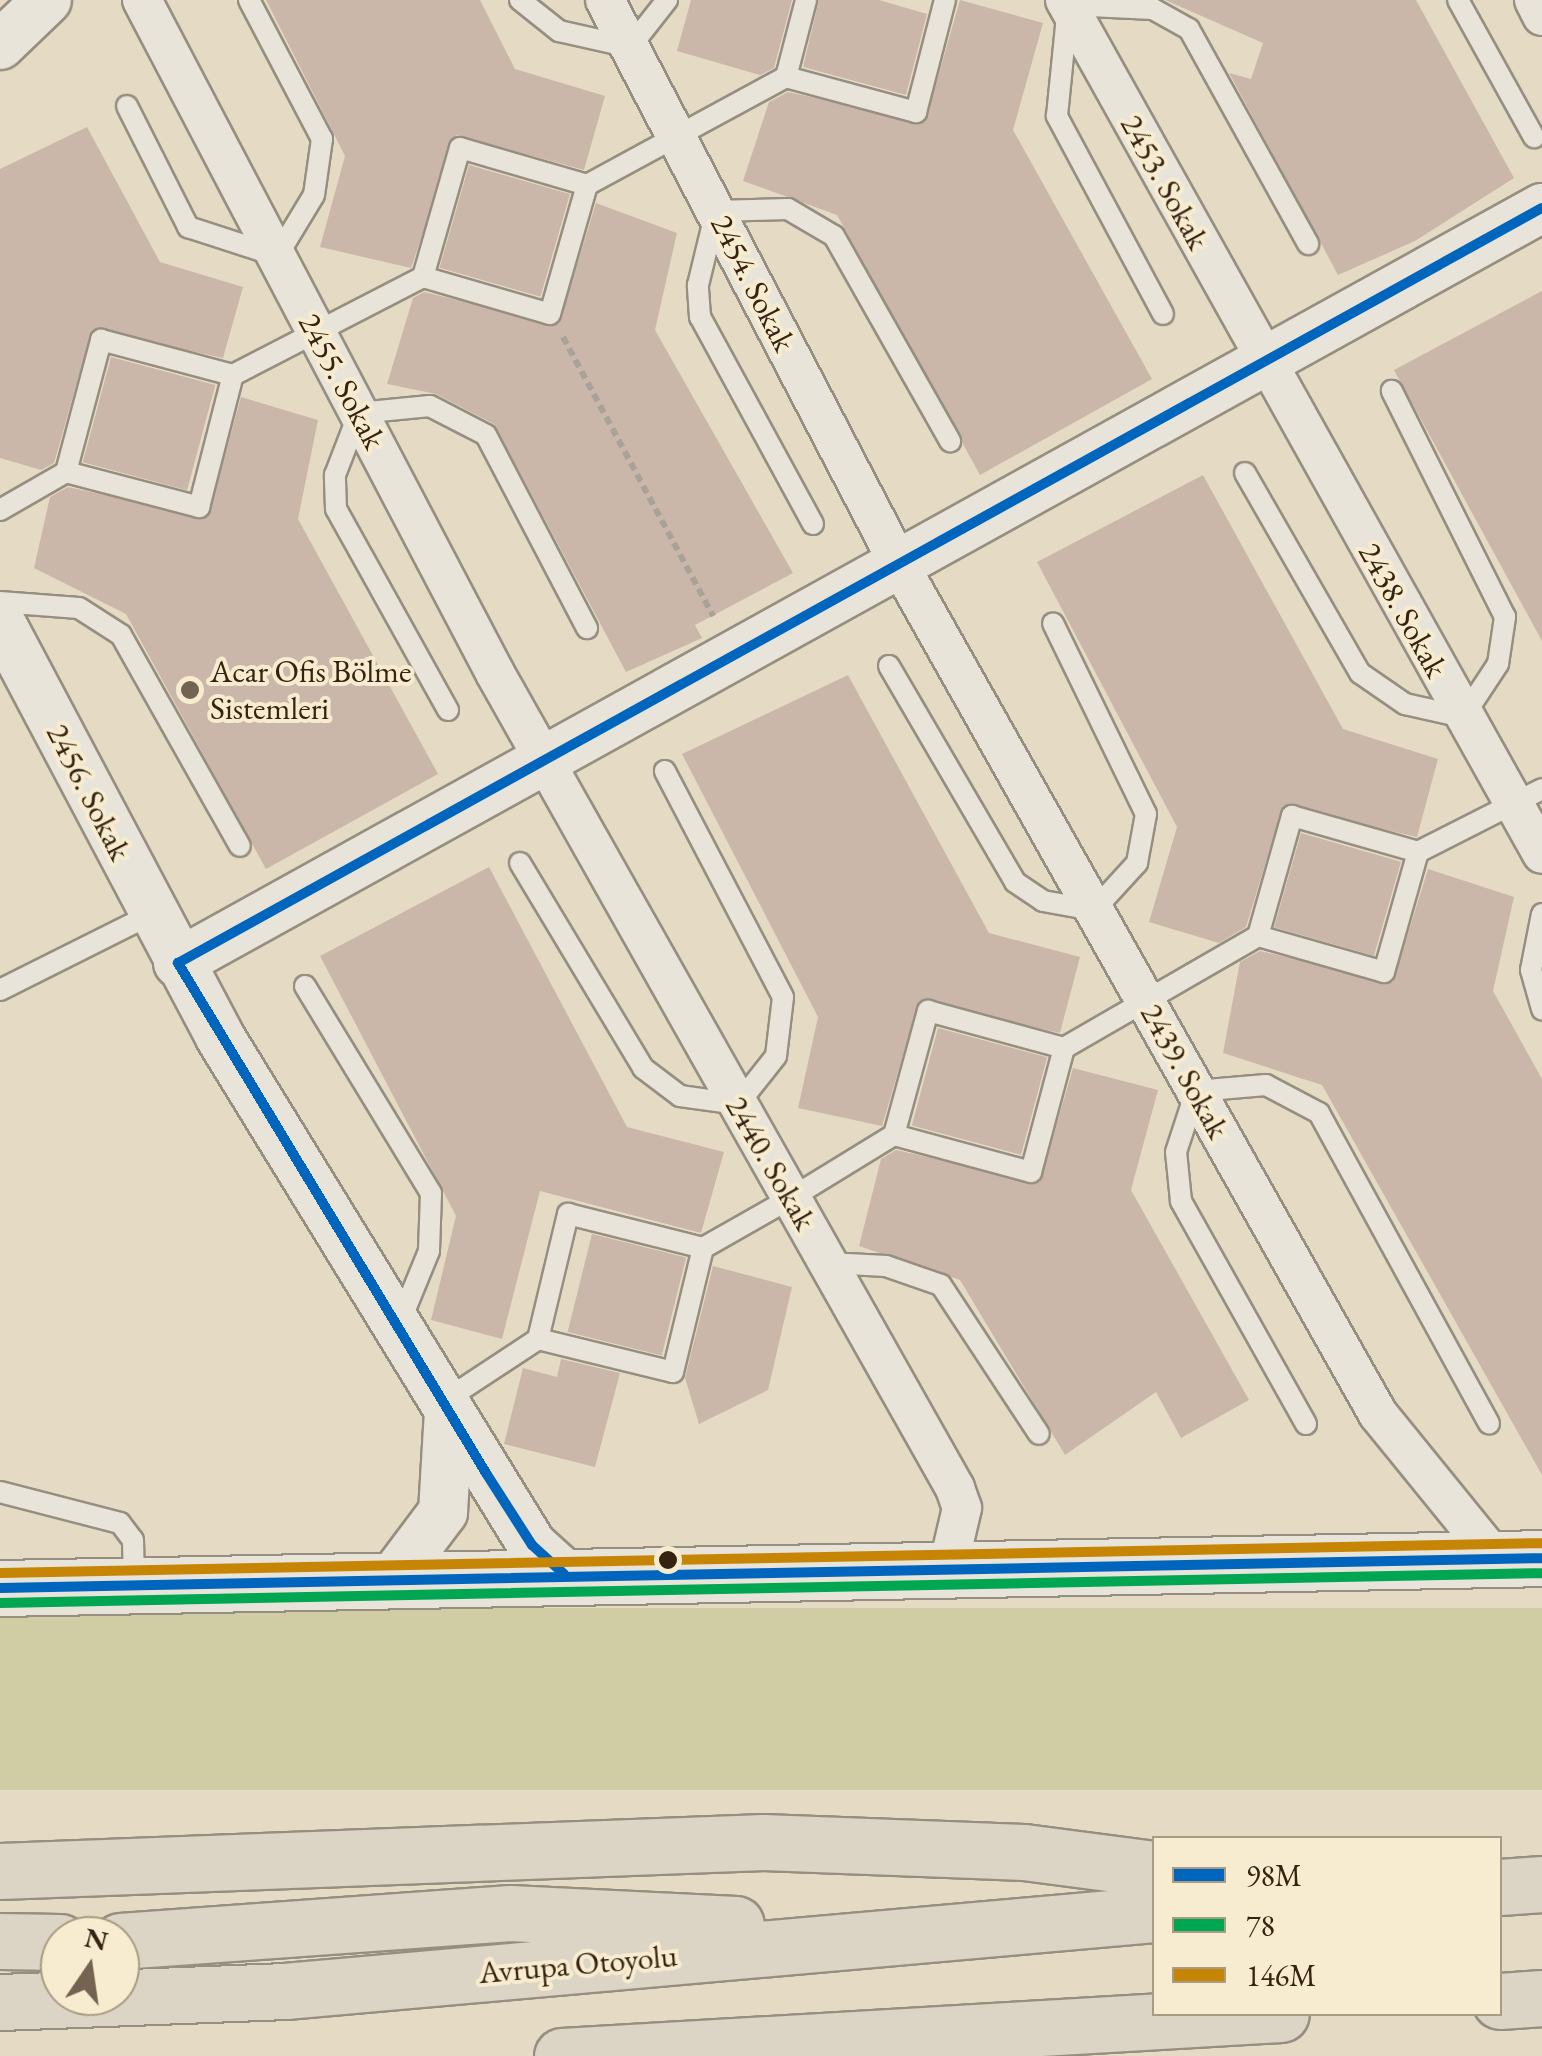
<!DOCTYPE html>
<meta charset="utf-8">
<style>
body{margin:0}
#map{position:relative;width:1542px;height:2056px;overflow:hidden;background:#e5dbc4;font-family:"EB Garamond",serif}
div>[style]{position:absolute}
.green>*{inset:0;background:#d0cda5;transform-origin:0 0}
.building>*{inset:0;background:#cab7aa;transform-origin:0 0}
.path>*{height:6px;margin-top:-3px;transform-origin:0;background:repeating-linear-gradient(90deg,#a8a298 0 8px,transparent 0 13px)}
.roads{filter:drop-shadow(2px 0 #968f80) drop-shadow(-2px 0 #968f80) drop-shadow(0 2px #968f80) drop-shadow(0 -2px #968f80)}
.service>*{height:20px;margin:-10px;padding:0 10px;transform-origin:10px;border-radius:10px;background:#e9e4d9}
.minor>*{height:38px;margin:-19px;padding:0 19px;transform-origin:19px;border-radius:19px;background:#e9e4d9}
.tertiary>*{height:48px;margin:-24px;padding:0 24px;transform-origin:24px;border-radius:24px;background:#e9e4d9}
.secondary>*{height:55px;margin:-27.5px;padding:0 27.5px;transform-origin:27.5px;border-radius:27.5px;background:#e9e4d9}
.motorway>*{height:55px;margin:-27.5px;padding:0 27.5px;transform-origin:27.5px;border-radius:27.5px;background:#dcd4c4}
.bus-1>*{height:10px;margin:-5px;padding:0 5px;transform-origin:5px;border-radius:5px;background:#0065bd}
.bus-2>*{height:10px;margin:-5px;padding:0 5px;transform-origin:5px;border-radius:5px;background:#00a651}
.bus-3>*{height:10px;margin:-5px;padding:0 5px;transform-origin:5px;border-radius:5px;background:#c68504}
.dots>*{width:28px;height:28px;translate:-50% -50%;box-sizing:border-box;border:5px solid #f7ecd0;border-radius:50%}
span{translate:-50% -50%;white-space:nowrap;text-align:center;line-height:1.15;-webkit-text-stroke:8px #f7ecd0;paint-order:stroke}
.street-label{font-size:32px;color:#352211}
.poi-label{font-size:32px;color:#352211}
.left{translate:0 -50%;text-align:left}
.legend{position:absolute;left:1152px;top:1836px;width:350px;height:180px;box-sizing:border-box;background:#f7ecd0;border:2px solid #a99b84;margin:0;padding:12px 18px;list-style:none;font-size:30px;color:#352211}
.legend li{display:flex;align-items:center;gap:20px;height:50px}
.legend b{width:50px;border:2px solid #a99b84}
.north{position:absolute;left:40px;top:1916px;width:100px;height:100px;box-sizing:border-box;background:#f7ecd0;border:2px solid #a99b84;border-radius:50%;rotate:13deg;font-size:28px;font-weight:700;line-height:40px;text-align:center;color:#352211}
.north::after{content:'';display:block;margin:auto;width:35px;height:45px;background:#736350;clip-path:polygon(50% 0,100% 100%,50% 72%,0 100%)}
</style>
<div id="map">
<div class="green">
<div style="left:1542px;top:1608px;width:182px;height:1542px;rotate:90deg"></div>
</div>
<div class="building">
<div style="clip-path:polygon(266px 0,480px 0,515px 69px,605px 96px,584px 170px,456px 135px,411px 268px,320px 247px,345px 156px)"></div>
<div style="clip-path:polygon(691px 0,792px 0,774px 68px,760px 75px,677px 51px)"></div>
<div style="clip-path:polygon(819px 0,879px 0,927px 14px,906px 95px,803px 67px)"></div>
<div style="clip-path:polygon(960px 0,1043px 23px,1013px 130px,1152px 379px,980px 475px,837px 215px,743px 181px,769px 102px,788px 92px,925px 122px)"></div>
<div style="clip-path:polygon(1165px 0,1416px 0,1514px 178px,1415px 241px,1338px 275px,1229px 73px,1251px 79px,1263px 43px)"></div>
<div style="clip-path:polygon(87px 127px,160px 262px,243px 287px,223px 358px,92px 330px,54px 463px,41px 470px,0 458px,0 169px)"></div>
<div style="left:469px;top:165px;width:105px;height:107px;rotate:16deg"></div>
<div style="clip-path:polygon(596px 203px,677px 233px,655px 330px,793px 573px,695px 625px,702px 638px,626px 672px,494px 424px,436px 394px,387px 384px,413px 298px,424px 292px,559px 324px)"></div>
<div style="clip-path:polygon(1542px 291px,1542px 641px,1394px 370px)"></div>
<div style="left:111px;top:357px;width:108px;height:109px;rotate:15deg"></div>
<div style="clip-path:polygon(241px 397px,318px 420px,298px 519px,438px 774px,266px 869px,126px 614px,34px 568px,50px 497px,68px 487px,208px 517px)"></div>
<div style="clip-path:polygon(1203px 475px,1343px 729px,1438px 759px,1417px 837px,1283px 806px,1246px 927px,1219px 943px,1149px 922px,1177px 827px,1037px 562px)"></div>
<div style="clip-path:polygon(848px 675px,989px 933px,1080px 957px,1060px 1033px,919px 1001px,882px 1126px,798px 1108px,818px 1017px,682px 754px)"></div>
<div style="left:1301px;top:833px;width:104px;height:98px;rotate:16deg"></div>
<div style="clip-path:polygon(489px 867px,627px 1127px,724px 1152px,701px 1233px,540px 1191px,502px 1339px,431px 1320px,456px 1216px,320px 956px)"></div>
<div style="clip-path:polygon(1428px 869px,1514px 897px,1493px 991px,1542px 1079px,1542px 1475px,1322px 1085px,1223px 1053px,1240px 962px,1260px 951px,1393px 982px)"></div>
<div style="left:938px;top:1028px;width:113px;height:101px;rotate:15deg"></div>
<div style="clip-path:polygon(1073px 1068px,1158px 1090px,1131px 1190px,1249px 1400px,1181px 1438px,1156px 1392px,1065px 1455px,960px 1280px,859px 1246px,881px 1159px,896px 1150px,1040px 1182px)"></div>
<div style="left:592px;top:1234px;width:97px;height:101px;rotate:14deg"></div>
<div style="clip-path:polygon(713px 1266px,792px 1287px,768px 1390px,699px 1424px,685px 1378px)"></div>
<div style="clip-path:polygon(561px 1359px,620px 1373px,595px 1467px,504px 1444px,523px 1368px,557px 1377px)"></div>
</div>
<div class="path">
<div style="left:563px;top:337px;width:317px;rotate:61.7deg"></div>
</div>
<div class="roads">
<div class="service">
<div style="left:520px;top:0;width:50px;rotate:38.5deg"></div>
<div style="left:559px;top:31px;width:73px;rotate:12.7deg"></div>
<div style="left:630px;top:47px;width:60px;rotate:-51.8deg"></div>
<div style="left:1458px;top:0;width:157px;rotate:61deg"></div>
<div style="left:786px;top:77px;width:80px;rotate:-75.4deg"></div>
<div style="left:127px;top:106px;width:136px;rotate:63.2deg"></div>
<div style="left:188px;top:227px;width:94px;rotate:18deg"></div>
<div style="left:277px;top:256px;width:71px;rotate:-58.8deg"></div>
<div style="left:314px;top:195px;width:57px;rotate:-81.9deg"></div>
<div style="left:322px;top:139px;width:157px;rotate:-117.7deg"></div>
<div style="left:423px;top:277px;width:134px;rotate:-74deg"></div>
<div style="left:460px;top:148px;width:132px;rotate:16.2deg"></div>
<div style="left:587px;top:185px;width:226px;rotate:-28.5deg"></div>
<div style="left:786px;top:77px;width:135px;rotate:15.1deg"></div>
<div style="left:916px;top:112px;width:116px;rotate:-75.5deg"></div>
<div style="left:1163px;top:314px;width:225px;rotate:-118.2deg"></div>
<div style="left:1057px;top:116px;width:112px;rotate:-84.3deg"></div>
<div style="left:1068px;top:5px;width:85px;rotate:2.7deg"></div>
<div style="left:1153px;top:9px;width:41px;rotate:29.1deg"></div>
<div style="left:1189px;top:29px;width:246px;rotate:61deg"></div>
<div style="left:66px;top:472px;width:137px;rotate:-75.1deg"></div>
<div style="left:101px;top:340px;width:137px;rotate:14.9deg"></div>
<div style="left:233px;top:375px;width:214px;rotate:-27.3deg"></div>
<div style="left:423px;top:277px;width:132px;rotate:16.2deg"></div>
<div style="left:550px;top:314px;width:134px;rotate:-74deg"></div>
<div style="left:1245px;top:473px;width:231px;rotate:60.1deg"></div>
<div style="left:1360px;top:673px;width:55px;rotate:34.6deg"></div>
<div style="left:1405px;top:704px;width:59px;rotate:12.6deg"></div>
<div style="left:1463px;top:717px;width:64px;rotate:-56.6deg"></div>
<div style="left:1498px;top:664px;width:48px;rotate:-81.5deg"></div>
<div style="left:1505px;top:617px;width:253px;rotate:-116.6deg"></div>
<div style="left:0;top:510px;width:76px;rotate:-29.9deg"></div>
<div style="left:66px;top:472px;width:138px;rotate:14.7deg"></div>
<div style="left:199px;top:507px;width:136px;rotate:-75.6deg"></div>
<div style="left:813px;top:524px;width:236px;rotate:-118.6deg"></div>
<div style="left:700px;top:317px;width:32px;rotate:-94deg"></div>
<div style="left:698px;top:285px;width:76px;rotate:-76.3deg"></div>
<div style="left:716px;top:211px;width:72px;rotate:-1.6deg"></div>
<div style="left:788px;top:209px;width:53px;rotate:30.4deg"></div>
<div style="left:834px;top:236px;width:236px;rotate:60.5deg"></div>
<div style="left:0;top:602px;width:79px;rotate:4.3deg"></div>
<div style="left:79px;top:608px;width:50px;rotate:32.7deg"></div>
<div style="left:121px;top:635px;width:242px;rotate:60.6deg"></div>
<div style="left:889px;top:666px;width:250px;rotate:59.7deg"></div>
<div style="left:1015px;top:882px;width:34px;rotate:34deg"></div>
<div style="left:1043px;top:901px;width:52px;rotate:10deg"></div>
<div style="left:1094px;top:910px;width:64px;rotate:-47.5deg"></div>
<div style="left:1137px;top:863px;width:50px;rotate:-79.6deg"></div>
<div style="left:1146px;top:814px;width:212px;rotate:-116deg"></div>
<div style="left:448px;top:710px;width:230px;rotate:-119.1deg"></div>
<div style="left:336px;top:509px;width:34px;rotate:-92deg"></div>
<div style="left:335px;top:475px;width:66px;rotate:-68.8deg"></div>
<div style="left:359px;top:413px;width:71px;rotate:-5.6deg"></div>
<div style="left:430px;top:406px;width:63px;rotate:27.4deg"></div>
<div style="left:486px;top:435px;width:218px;rotate:62.4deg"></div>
<div style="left:520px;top:863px;width:239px;rotate:59deg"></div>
<div style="left:643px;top:1068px;width:46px;rotate:37.1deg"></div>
<div style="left:680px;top:1096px;width:59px;rotate:7.9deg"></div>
<div style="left:738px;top:1104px;width:61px;rotate:-51.6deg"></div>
<div style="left:776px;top:1056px;width:59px;rotate:-83.2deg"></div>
<div style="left:783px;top:997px;width:255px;rotate:-117.6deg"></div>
<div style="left:1542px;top:914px;width:57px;rotate:101.1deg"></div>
<div style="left:1531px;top:970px;width:41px;rotate:74.2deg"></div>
<div style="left:1258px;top:936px;width:125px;rotate:-74.2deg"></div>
<div style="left:1292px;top:816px;width:131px;rotate:15.9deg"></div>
<div style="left:1418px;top:852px;width:139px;rotate:-26.9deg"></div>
<div style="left:305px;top:986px;width:242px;rotate:58.7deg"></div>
<div style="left:431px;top:1193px;width:58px;rotate:92deg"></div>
<div style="left:429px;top:1251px;width:79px;rotate:112.3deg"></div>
<div style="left:0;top:990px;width:170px;rotate:-26.6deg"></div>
<div style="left:894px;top:1135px;width:142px;rotate:15.1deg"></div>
<div style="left:1031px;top:1172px;width:128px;rotate:-75.1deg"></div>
<div style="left:1064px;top:1048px;width:224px;rotate:-30deg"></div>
<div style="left:1258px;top:936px;width:131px;rotate:15.9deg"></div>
<div style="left:1384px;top:972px;width:125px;rotate:-74.2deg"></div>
<div style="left:828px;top:1263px;width:58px;rotate:3deg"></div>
<div style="left:886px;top:1266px;width:58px;rotate:19.1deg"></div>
<div style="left:941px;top:1285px;width:178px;rotate:56.7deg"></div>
<div style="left:538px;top:1339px;width:139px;rotate:13.7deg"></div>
<div style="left:673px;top:1372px;width:128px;rotate:-76.4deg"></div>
<div style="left:444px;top:1401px;width:113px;rotate:-33.4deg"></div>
<div style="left:538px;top:1339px;width:129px;rotate:-76.5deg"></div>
<div style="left:568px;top:1214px;width:139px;rotate:14.1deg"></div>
<div style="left:703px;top:1248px;width:101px;rotate:-29.6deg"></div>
<div style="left:791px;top:1198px;width:121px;rotate:-31.5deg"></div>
<div style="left:894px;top:1135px;width:129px;rotate:-74.7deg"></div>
<div style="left:928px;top:1011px;width:141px;rotate:15.2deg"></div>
<div style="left:1306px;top:1424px;width:256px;rotate:-119.3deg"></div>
<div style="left:1181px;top:1201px;width:49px;rotate:-95.8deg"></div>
<div style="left:1176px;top:1152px;width:64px;rotate:-71.8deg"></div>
<div style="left:1196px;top:1091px;width:70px;rotate:-4.9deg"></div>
<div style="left:1266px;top:1085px;width:60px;rotate:27.8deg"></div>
<div style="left:1319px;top:1113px;width:354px;rotate:61.3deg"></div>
<div style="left:0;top:1492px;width:124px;rotate:14.5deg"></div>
<div style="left:120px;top:1523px;width:21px;rotate:53deg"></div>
<div style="left:133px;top:1540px;width:43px;rotate:88.7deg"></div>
</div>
<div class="minor">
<div style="left:142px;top:0;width:760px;rotate:62.32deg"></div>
<div style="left:495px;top:673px;width:936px;rotate:60.56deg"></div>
<div style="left:955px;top:1488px;width:21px;rotate:71deg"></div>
<div style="left:962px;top:1508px;width:66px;rotate:103.2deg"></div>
<div style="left:605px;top:0;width:638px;rotate:62.47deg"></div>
<div style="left:900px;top:566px;width:973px;rotate:60.59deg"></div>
<div style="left:1378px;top:1414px;width:187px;rotate:50.9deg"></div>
<div style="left:1065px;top:0;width:978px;rotate:60.81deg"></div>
<div style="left:1534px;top:0;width:18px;rotate:63deg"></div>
</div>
<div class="tertiary">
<div style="left:0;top:45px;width:65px;rotate:-43.8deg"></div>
<div style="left:0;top:621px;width:471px;rotate:62.1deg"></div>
<div style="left:220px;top:1037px;width:596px;rotate:58.44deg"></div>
<div style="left:532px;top:1545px;width:43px;rotate:42.2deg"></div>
<div style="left:178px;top:963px;width:1559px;rotate:-28.97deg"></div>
<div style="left:392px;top:1580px;width:85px;rotate:-53.1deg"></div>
<div style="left:443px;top:1512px;width:100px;rotate:-86.6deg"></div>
</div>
<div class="secondary">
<div style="left:0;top:1588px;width:1542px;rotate:-1.11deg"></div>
</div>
<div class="motorway">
<div style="left:0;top:1871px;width:764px;rotate:-2.18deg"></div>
<div style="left:763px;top:1842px;width:261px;rotate:2.2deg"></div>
<div style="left:1024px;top:1852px;width:131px;rotate:7.5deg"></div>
<div style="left:1500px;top:1887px;width:42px;rotate:-4.1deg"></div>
<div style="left:0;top:1941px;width:60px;rotate:1deg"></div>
<div style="left:120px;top:1941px;width:391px;rotate:-4.1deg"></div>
<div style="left:510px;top:1913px;width:226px;rotate:2.8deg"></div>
<div style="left:1500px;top:2001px;width:42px;rotate:-4.1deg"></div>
<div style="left:0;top:2002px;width:285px;rotate:-2.2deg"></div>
<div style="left:285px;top:1991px;width:872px;rotate:-5.06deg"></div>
<div style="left:562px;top:2056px;width:720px;rotate:-3.34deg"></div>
</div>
</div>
<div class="bus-1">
<div style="left:564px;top:1574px;width:43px;rotate:-137.8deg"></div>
<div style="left:532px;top:1545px;width:85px;rotate:-122.6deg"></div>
<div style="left:486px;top:1473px;width:596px;rotate:-121.13deg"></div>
<div style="left:178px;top:963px;width:1559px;rotate:-28.97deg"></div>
<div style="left:0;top:1588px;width:1542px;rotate:-1.11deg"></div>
</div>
<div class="bus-2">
<div style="left:0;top:1603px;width:1542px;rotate:-1.11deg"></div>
</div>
<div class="bus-3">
<div style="left:0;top:1573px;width:1542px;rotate:-1.11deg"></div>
</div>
<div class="dots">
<div style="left:190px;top:690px;background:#736350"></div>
<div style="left:668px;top:1560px;background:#352211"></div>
</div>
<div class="street-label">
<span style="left:1165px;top:182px;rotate:61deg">2453. Sokak</span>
<span style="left:753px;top:283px;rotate:63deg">2454. Sokak</span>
<span style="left:342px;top:381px;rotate:62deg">2455. Sokak</span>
<span style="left:1403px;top:610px;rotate:61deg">2438. Sokak</span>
<span style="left:89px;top:792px;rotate:63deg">2456. Sokak</span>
<span style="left:1185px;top:1071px;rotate:61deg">2439. Sokak</span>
<span style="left:771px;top:1163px;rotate:60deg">2440. Sokak</span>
<span style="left:578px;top:1964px;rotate:-5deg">Avrupa Otoyolu</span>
</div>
<div class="poi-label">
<span class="left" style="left:210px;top:690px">Acar Ofis Bölme<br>Sistemleri</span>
</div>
<ul class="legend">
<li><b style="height:12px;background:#0065bd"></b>98M</li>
<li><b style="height:12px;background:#00a651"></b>78</li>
<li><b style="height:12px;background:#c68504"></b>146M</li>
</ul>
<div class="north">N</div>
</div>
